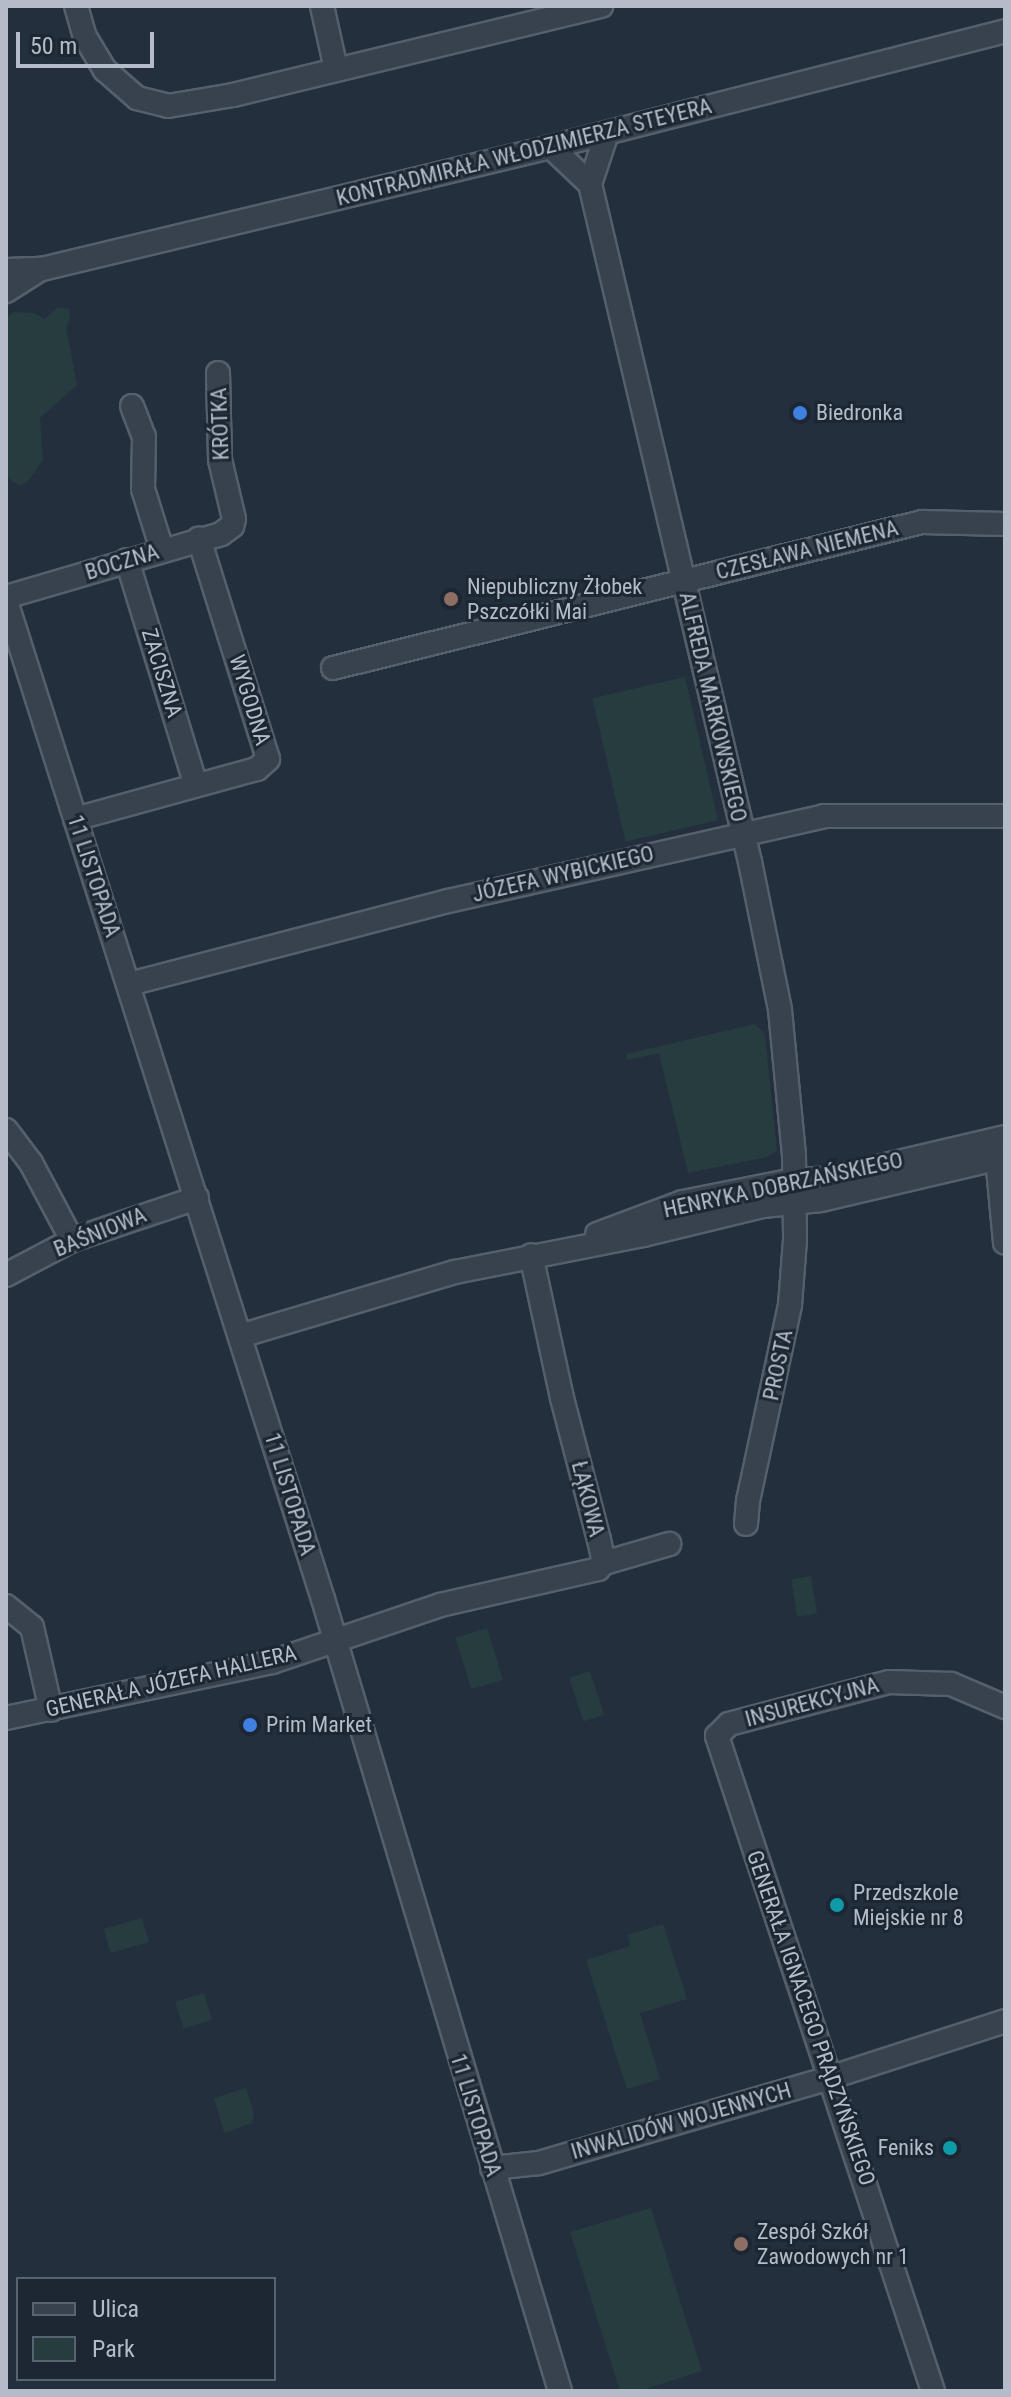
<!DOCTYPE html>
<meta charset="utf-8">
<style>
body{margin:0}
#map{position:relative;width:1011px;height:2397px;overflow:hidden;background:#242f3e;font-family:"Roboto Condensed",sans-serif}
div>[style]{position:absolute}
.green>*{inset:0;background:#263c3f;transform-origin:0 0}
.roads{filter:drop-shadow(2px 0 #565f6c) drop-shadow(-2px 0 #565f6c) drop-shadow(0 2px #565f6c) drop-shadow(0 -2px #565f6c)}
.minor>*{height:22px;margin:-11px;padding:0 11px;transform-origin:11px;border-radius:11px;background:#38414e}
.dots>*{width:22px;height:22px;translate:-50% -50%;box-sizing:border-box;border:4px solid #1d2633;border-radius:50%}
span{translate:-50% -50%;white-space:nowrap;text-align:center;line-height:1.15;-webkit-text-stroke:6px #1d2633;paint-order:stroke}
.street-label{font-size:22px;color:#b4bcc9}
.poi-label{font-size:22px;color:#b4bcc9}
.left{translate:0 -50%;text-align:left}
.right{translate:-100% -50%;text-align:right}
.frame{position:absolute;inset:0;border:8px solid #b4bcc9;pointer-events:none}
.legend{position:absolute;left:16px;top:2277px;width:260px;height:104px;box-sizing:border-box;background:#1d2633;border:2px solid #59626f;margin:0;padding:10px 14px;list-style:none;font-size:24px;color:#b4bcc9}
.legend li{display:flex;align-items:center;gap:16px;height:40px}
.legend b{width:40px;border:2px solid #59626f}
.scale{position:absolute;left:16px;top:32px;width:138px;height:36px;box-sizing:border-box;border:4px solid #b4bcc9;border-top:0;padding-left:10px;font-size:24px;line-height:28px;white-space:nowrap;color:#b4bcc9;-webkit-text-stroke:6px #1d2633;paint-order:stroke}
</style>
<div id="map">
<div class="green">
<div style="clip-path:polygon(58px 307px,69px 309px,70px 319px,66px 327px,77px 385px,40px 418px,43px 460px,29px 480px,20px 486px,6px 477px,6px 319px,13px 312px,34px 313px,45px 319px)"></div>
<div style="left:685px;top:677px;width:147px;height:95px;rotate:77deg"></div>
<div style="clip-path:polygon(755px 1024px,765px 1034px,777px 1150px,768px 1157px,688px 1173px,659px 1053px,627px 1060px,626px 1054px)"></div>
<div style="left:811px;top:1576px;width:38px;height:20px;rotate:81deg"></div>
<div style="left:487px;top:1628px;width:54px;height:33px;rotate:73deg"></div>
<div style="left:590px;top:1671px;width:46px;height:22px;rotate:72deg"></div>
<div style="left:142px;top:1918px;width:25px;height:40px;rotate:74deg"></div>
<div style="clip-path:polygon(663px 1924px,687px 1999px,640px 2013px,660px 2079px,627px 2089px,586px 1960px,630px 1946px,628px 1935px)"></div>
<div style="left:204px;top:1993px;width:28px;height:30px;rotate:73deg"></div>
<div style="clip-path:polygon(246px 2088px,254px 2113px,252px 2123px,224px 2133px,214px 2098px)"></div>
<div style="clip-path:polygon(651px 2208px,702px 2371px,639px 2391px,620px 2391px,570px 2232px)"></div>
</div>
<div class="roads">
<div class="minor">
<div style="left:76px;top:6px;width:32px;rotate:74deg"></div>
<div style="left:85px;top:37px;width:39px;rotate:59deg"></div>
<div style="left:105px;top:70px;width:43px;rotate:41.2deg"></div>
<div style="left:137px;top:98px;width:32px;rotate:14deg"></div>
<div style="left:168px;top:106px;width:66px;rotate:-9.6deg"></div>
<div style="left:233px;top:95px;width:379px;rotate:-13.6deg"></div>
<div style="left:322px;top:6px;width:65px;rotate:77.5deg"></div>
<div style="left:607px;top:133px;width:54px;rotate:108.4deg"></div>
<div style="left:590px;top:184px;width:697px;rotate:76.72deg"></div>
<div style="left:750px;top:862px;width:151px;rotate:78.5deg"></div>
<div style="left:780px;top:1010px;width:146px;rotate:84.5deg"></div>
<div style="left:794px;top:1155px;width:85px;rotate:89.3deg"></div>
<div style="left:795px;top:1240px;width:65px;rotate:94.4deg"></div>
<div style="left:790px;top:1305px;width:200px;rotate:102.1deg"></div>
<div style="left:748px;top:1501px;width:23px;rotate:95deg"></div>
<div style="left:551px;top:147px;width:54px;rotate:43.5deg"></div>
<div style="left:6px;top:270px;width:36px;rotate:-2deg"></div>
<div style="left:42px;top:269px;width:523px;rotate:-13.48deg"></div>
<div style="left:551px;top:147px;width:469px;rotate:-14.3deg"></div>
<div style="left:6px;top:291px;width:41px;rotate:-32.2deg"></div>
<div style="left:132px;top:406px;width:33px;rotate:69deg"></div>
<div style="left:144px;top:437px;width:52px;rotate:91.1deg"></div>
<div style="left:143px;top:489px;width:64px;rotate:72.7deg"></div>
<div style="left:127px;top:560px;width:235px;rotate:73deg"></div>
<div style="left:6px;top:597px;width:224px;rotate:-16.3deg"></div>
<div style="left:221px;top:534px;width:14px;rotate:-36deg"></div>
<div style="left:232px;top:526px;width:7px;rotate:-74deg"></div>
<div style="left:234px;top:519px;width:61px;rotate:-103.3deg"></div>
<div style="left:220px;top:460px;width:87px;rotate:-91.3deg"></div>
<div style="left:6px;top:601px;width:1047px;rotate:72.38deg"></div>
<div style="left:323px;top:1599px;width:827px;rotate:73.34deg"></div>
<div style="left:333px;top:668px;width:607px;rotate:-13.92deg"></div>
<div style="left:922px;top:522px;width:83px;rotate:1.4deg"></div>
<div style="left:75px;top:819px;width:189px;rotate:-15.4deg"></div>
<div style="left:257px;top:769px;width:15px;rotate:-42deg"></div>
<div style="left:268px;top:759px;width:231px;rotate:-107.4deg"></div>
<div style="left:129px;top:984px;width:330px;rotate:-14.6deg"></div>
<div style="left:448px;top:901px;width:385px;rotate:-12.7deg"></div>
<div style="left:824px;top:816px;width:181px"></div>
<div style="left:6px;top:1130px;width:41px;rotate:52.9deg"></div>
<div style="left:31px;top:1163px;width:87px;rotate:62deg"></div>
<div style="left:997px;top:1158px;width:85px;rotate:84.6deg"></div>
<div style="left:597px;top:1234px;width:92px;rotate:-20.4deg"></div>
<div style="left:683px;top:1202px;width:113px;rotate:-11.2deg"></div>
<div style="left:794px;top:1180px;width:36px;rotate:-3deg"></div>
<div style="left:830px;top:1178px;width:180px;rotate:-13.2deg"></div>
<div style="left:6px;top:1275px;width:75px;rotate:-27.9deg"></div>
<div style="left:72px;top:1240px;width:132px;rotate:-18.6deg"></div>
<div style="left:240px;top:1336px;width:224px;rotate:-16.6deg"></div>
<div style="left:455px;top:1272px;width:192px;rotate:-11.1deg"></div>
<div style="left:643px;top:1235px;width:123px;rotate:-13.6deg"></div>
<div style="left:763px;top:1206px;width:58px;rotate:-5.9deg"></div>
<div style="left:821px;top:1200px;width:189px;rotate:-13.2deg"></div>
<div style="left:604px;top:1563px;width:68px;rotate:-16.3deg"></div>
<div style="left:6px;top:1606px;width:33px;rotate:39deg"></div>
<div style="left:32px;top:1627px;width:85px;rotate:77.1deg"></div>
<div style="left:6px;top:1718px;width:272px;rotate:-11.9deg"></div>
<div style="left:272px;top:1662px;width:177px;rotate:-18.7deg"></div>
<div style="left:440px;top:1605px;width:162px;rotate:-12.8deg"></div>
<div style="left:598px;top:1569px;width:8px;rotate:-45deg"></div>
<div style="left:604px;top:1563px;width:24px;rotate:-102deg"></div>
<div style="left:599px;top:1540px;width:147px;rotate:-104.6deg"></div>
<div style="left:562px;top:1398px;width:146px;rotate:-102.2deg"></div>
<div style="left:492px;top:2168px;width:47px;rotate:-6.1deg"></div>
<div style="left:539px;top:2163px;width:302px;rotate:-16.3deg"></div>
<div style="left:829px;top:2078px;width:185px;rotate:-17.9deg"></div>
<div style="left:933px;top:2391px;width:690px;rotate:-108.25deg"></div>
<div style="left:717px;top:1736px;width:17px;rotate:-45deg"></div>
<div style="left:729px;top:1724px;width:165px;rotate:-14.7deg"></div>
<div style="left:889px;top:1682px;width:62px;rotate:1.8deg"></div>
<div style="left:951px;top:1684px;width:59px;rotate:23.1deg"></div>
</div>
</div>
<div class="dots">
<div style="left:800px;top:413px;background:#3f7fe0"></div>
<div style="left:451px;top:599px;background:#8d6e63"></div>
<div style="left:250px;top:1725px;background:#3f7fe0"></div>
<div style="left:837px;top:1905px;background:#0f9aa8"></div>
<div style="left:950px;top:2148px;background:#0f9aa8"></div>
<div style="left:741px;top:2244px;background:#8d6e63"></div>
</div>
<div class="street-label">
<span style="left:524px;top:152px;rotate:-14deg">KONTRADMIRAŁA WŁODZIMIERZA STEYERA</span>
<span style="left:220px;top:424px;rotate:-92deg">KRÓTKA</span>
<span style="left:807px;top:550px;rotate:-14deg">CZESŁAWA NIEMENA</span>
<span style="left:122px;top:562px;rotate:-17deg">BOCZNA</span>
<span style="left:162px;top:673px;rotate:73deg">ZACISZNA</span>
<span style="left:250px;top:700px;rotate:73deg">WYGODNA</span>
<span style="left:713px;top:707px;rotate:77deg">ALFREDA MARKOWSKIEGO</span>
<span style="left:563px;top:874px;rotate:-13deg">JÓZEFA WYBICKIEGO</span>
<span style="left:94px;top:876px;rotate:72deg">11 LISTOPADA</span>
<span style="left:783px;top:1185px;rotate:-12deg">HENRYKA DOBRZAŃSKIEGO</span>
<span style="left:100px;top:1232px;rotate:-22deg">BAŚNIOWA</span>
<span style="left:778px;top:1365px;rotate:-78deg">PROSTA</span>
<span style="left:290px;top:1494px;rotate:73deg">11 LISTOPADA</span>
<span style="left:588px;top:1499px;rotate:76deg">ŁĄKOWA</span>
<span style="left:171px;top:1681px;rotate:-13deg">GENERAŁA JÓZEFA HALLERA</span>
<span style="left:812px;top:1702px;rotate:-15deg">INSUREKCYJNA</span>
<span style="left:811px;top:2018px;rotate:71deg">GENERAŁA IGNACEGO PRĄDZYŃSKIEGO</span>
<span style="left:476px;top:2115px;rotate:73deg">11 LISTOPADA</span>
<span style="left:681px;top:2121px;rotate:-16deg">INWALIDÓW WOJENNYCH</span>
</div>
<div class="poi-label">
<span class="left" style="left:816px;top:413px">Biedronka</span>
<span class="left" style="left:467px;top:599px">Niepubliczny Żłobek<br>Pszczółki Mai</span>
<span class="left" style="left:266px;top:1725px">Prim Market</span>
<span class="left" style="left:853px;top:1905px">Przedszkole<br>Miejskie nr 8</span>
<span class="right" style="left:934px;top:2148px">Feniks</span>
<span class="left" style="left:757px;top:2244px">Zespół Szkół<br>Zawodowych nr 1</span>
</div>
<div class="frame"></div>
<ul class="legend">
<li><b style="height:10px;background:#38414e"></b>Ulica</li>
<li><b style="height:22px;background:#263c3f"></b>Park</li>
</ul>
<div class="scale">50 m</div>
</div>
